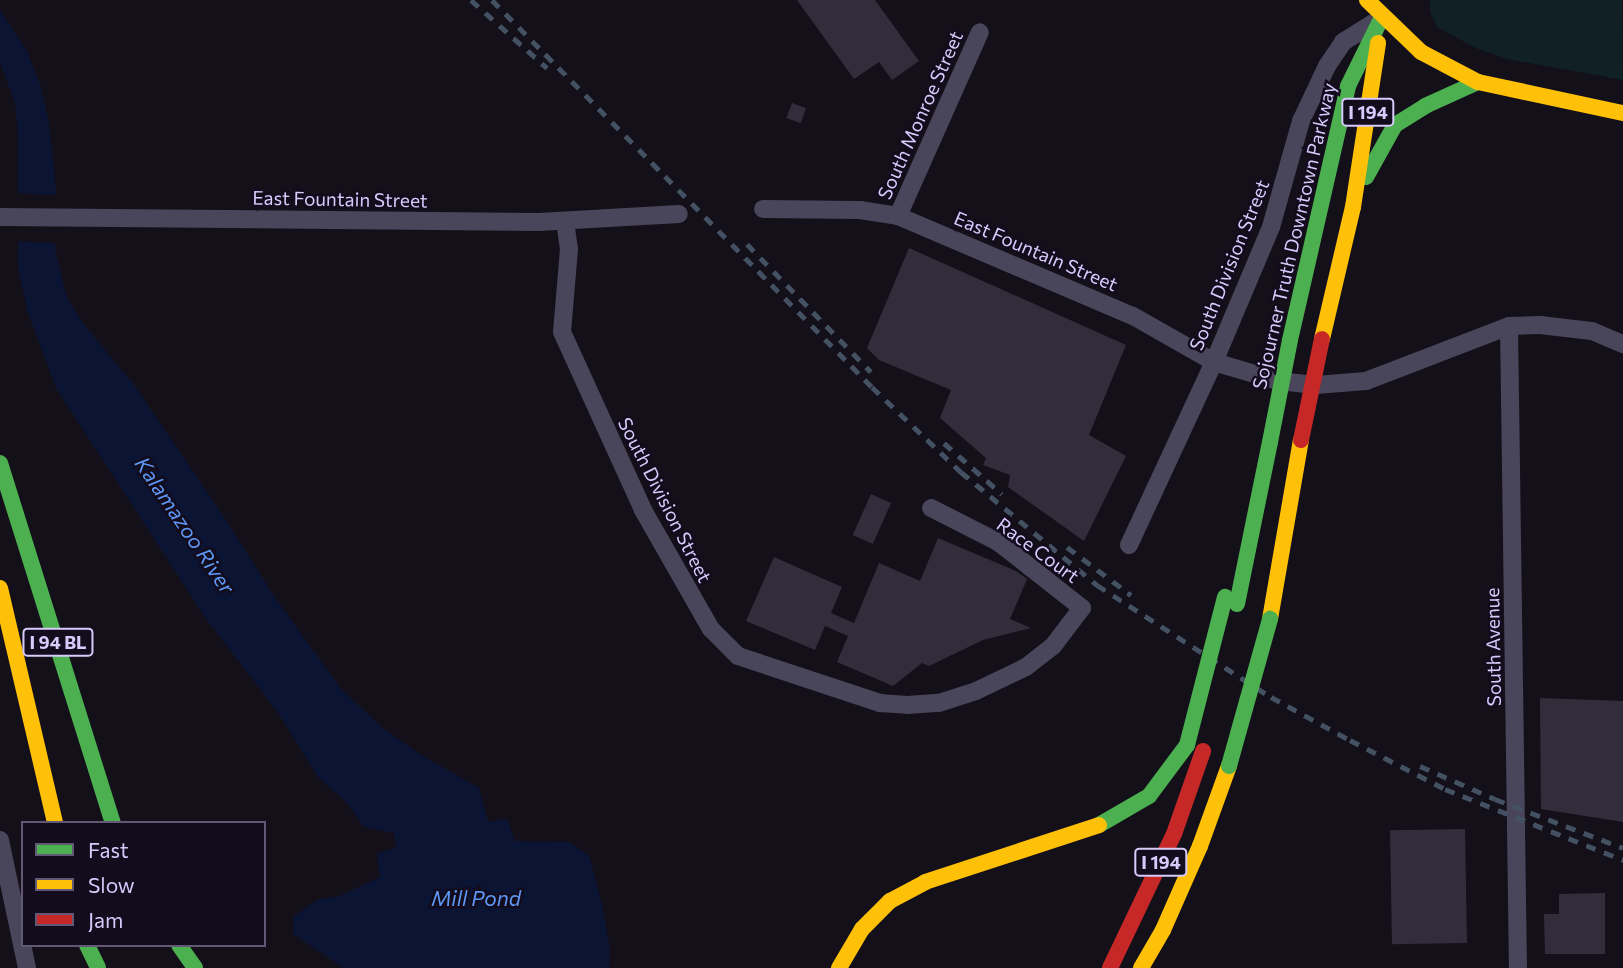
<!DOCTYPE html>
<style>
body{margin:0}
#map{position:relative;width:1623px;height:968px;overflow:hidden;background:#131019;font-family:Commissioner,sans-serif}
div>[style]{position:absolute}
.green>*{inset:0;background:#102024}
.water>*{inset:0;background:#0c1434}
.pier>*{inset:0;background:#131019;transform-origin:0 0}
.building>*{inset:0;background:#322d3b;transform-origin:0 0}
.street>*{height:18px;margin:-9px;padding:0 9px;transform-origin:9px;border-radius:9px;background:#49455a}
.fast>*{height:16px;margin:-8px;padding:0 8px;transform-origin:8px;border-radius:8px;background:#4caf50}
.slow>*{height:16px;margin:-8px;padding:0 8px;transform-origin:8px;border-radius:8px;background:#ffc107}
.jam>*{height:16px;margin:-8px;padding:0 8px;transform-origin:8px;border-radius:8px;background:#c62828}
.rail>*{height:5px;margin-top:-2.5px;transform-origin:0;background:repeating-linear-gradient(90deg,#435162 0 10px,transparent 0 19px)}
.fast-bridge>*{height:16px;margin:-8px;padding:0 8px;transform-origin:8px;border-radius:8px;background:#4caf50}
.jam-bridge>*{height:16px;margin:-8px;padding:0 8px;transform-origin:8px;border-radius:8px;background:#c62828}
span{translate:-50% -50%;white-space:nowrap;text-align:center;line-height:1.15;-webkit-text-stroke:5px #120c1d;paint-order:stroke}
.shield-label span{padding:2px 5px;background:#120c1d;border:2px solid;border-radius:5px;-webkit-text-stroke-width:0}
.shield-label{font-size:18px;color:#d8cbfc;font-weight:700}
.street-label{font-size:19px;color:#d8cbfc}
.water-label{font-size:21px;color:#5e98f7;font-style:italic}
.legend{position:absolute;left:21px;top:821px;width:245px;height:126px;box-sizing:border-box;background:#120c1d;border:2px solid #615876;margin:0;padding:9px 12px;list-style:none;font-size:21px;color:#d8cbfc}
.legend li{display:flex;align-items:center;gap:14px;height:35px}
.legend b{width:35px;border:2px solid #615876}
</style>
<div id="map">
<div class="green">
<div style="clip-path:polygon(1430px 0,1622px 0,1623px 80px,1507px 59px,1478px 49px,1438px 28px,1430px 12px)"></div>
</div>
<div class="water">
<div style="clip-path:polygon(0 10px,27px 51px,40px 84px,49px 123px,56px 191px,55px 250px,66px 295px,82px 322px,134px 385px,220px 511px,276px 599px,341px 689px,384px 729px,421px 755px,479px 788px,488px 822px,507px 818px,515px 841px,569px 842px,589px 856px,601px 900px,610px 949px,609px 968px,344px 968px,293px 934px,293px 917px,319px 899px,340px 896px,380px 877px,377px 853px,396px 848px,394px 833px,364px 827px,346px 802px,318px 777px,277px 711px,207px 620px,56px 388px,28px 313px,18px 267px,18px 133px,15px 103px,0 62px)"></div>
</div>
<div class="pier">
<div style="left:15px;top:193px;width:44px;height:48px;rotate:3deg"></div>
</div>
<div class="building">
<div style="clip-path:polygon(797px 0,875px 0,919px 61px,892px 80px,879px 62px,854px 79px)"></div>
<div style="left:792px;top:103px;width:15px;height:16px;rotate:20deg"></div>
<div style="clip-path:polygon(909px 248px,1126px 345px,1089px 435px,1126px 456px,1084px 541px,1008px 487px,1010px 475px,983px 465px,986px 458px,940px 418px,951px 390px,879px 360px,867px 348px)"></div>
<div style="left:871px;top:494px;width:22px;height:45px;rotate:24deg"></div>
<div style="clip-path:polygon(938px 538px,1016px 571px,1027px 579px,1010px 619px,1031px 628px,983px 640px,929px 666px,922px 663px,893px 686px,837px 662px,848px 636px,825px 626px,815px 650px,746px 621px,774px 557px,842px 587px,831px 613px,854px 623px,879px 563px,920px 581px)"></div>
<div style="clip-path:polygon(1540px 698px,1623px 701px,1623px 822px,1541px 809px)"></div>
<div style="left:1465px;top:829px;width:114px;height:75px;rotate:89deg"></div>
<div style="clip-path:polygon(1605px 893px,1605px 954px,1545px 954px,1544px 914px,1559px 914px,1559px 894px)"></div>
</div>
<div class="street">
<div style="left:763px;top:209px;width:97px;rotate:0.6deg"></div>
<div style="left:860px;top:210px;width:38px;rotate:9deg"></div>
<div style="left:898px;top:216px;width:255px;rotate:23.1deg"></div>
<div style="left:1133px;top:316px;width:93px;rotate:29.6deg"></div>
<div style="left:1214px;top:362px;width:67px;rotate:16.5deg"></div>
<div style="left:1278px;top:381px;width:38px;rotate:6deg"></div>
<div style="left:1316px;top:385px;width:50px;rotate:-4.6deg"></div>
<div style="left:1366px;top:381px;width:153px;rotate:-21deg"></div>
<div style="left:1509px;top:326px;width:31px;rotate:-2deg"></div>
<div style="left:1540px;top:325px;width:52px;rotate:6.6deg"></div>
<div style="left:1592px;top:331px;width:34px;rotate:23deg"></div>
<div style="left:898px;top:216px;width:201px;rotate:-66deg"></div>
<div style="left:0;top:217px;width:539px;rotate:0.53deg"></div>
<div style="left:539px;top:222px;width:140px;rotate:-3.3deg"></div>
<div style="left:565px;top:221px;width:28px;rotate:82deg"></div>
<div style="left:569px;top:249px;width:83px;rotate:94.8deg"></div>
<div style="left:562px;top:332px;width:196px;rotate:65.5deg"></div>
<div style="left:643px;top:510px;width:137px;rotate:60.3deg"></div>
<div style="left:711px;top:629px;width:38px;rotate:45deg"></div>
<div style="left:738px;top:656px;width:150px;rotate:18.3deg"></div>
<div style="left:880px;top:703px;width:27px;rotate:4deg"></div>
<div style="left:907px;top:705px;width:32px;rotate:-4deg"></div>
<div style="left:939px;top:703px;width:39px;rotate:-18deg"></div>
<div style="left:976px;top:691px;width:55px;rotate:-25.6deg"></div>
<div style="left:1026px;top:667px;width:34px;rotate:-38deg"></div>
<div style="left:1053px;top:646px;width:48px;rotate:-52.7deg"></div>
<div style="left:1082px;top:608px;width:107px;rotate:-141.8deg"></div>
<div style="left:998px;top:542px;width:75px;rotate:-153.1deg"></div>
<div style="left:1509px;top:326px;width:642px;rotate:89.2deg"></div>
<div style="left:1129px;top:545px;width:202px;rotate:-65.1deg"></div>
<div style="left:1214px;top:362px;width:147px;rotate:-67.1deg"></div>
<div style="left:1271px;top:227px;width:110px;rotate:-74.2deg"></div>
<div style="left:1301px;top:121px;width:61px;rotate:-64.7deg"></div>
<div style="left:1327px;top:66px;width:29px;rotate:-56deg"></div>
<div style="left:1343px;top:42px;width:36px;rotate:-32deg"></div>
<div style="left:0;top:840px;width:131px;rotate:78.1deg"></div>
</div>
<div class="fast">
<div style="left:1366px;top:177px;width:60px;rotate:-60.9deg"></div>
<div style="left:1395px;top:125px;width:36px;rotate:-32deg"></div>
<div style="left:1425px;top:106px;width:58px;rotate:-24.4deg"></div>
<div style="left:1290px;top:340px;width:261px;rotate:-77.1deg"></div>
<div style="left:1348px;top:86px;width:77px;rotate:-63.8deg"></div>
<div style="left:0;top:463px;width:377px;rotate:72.6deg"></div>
<div style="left:1237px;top:604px;width:165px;rotate:-78.5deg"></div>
<div style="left:1099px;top:825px;width:58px;rotate:-30.1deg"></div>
<div style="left:1149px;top:796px;width:64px;rotate:-53.3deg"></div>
<div style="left:87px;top:945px;width:25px;rotate:64deg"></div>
<div style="left:179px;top:945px;width:28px;rotate:55deg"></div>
</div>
<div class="slow">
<div style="left:1367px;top:0;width:75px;rotate:43.9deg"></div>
<div style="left:1421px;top:52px;width:64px;rotate:27.8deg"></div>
<div style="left:1478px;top:82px;width:148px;rotate:12.1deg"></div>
<div style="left:1322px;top:339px;width:136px;rotate:-76.8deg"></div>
<div style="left:1353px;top:207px;width:166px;rotate:-81.3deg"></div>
<div style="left:0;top:588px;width:241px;rotate:76.8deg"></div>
<div style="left:1270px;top:619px;width:182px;rotate:-80.2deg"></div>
<div style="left:839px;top:968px;width:45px;rotate:-59.5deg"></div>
<div style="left:862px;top:929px;width:40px;rotate:-45deg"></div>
<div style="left:890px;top:901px;width:40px;rotate:-28deg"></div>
<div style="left:925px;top:882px;width:183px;rotate:-18.1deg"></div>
<div style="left:1141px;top:968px;width:44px;rotate:-59.9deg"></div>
<div style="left:1163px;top:930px;width:92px;rotate:-66.2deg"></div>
<div style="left:1200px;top:846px;width:85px;rotate:-70.1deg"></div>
</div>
<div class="jam">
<div style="left:1110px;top:968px;width:148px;rotate:-64.5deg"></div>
<div style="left:1174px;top:834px;width:88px;rotate:-70.7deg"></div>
</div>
<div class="rail">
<div style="left:471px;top:0;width:102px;rotate:41.8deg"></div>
<div style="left:492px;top:0;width:542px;rotate:45.52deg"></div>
<div style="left:872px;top:387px;width:123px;rotate:43.7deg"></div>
<div style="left:961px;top:472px;width:177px;rotate:39.7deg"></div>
<div style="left:1097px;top:585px;width:207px;rotate:32.8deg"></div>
<div style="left:1271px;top:697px;width:90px;rotate:28.6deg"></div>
<div style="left:1350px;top:740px;width:107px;rotate:27.3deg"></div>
<div style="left:1445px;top:789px;width:192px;rotate:21.7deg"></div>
<div style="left:747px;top:244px;width:178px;rotate:45.9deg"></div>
<div style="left:944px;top:443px;width:77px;rotate:41.3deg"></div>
<div style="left:1067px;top:547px;width:80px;rotate:36.9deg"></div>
<div style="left:1420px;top:766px;width:82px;rotate:23.7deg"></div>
<div style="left:1495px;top:799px;width:137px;rotate:20.9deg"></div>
</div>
<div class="fast-bridge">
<div style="left:1270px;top:442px;width:104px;rotate:-78.9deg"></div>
<div style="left:1187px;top:745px;width:153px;rotate:-75.6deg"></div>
<div style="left:1229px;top:766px;width:153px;rotate:-74.4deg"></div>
</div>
<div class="jam-bridge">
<div style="left:1301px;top:440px;width:103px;rotate:-78.3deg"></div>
</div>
<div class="shield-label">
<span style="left:1368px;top:112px">I 194</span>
<span style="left:58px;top:642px">I 94 BL</span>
<span style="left:1161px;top:862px">I 194</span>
</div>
<div class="street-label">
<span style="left:920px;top:115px;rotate:-66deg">South Monroe Street</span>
<span style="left:340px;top:199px;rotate:1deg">East Fountain Street</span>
<span style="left:1294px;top:236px;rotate:-77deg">Sojourner Truth Downtown Parkway</span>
<span style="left:1036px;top:251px;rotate:23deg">East Fountain Street</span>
<span style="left:1229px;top:265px;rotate:-68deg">South Division Street</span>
<span style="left:665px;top:500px;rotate:63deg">South Division Street</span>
<span style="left:1038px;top:550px;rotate:36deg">Race Court</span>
<span style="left:1493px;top:647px;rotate:-91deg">South Avenue</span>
</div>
<div class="water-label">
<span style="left:185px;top:525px;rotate:56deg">Kalamazoo River</span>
<span style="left:476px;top:898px">Mill Pond</span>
</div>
<ul class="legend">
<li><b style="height:9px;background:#4caf50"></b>Fast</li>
<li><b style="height:9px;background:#ffc107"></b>Slow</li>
<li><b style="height:9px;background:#c62828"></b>Jam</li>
</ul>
</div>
